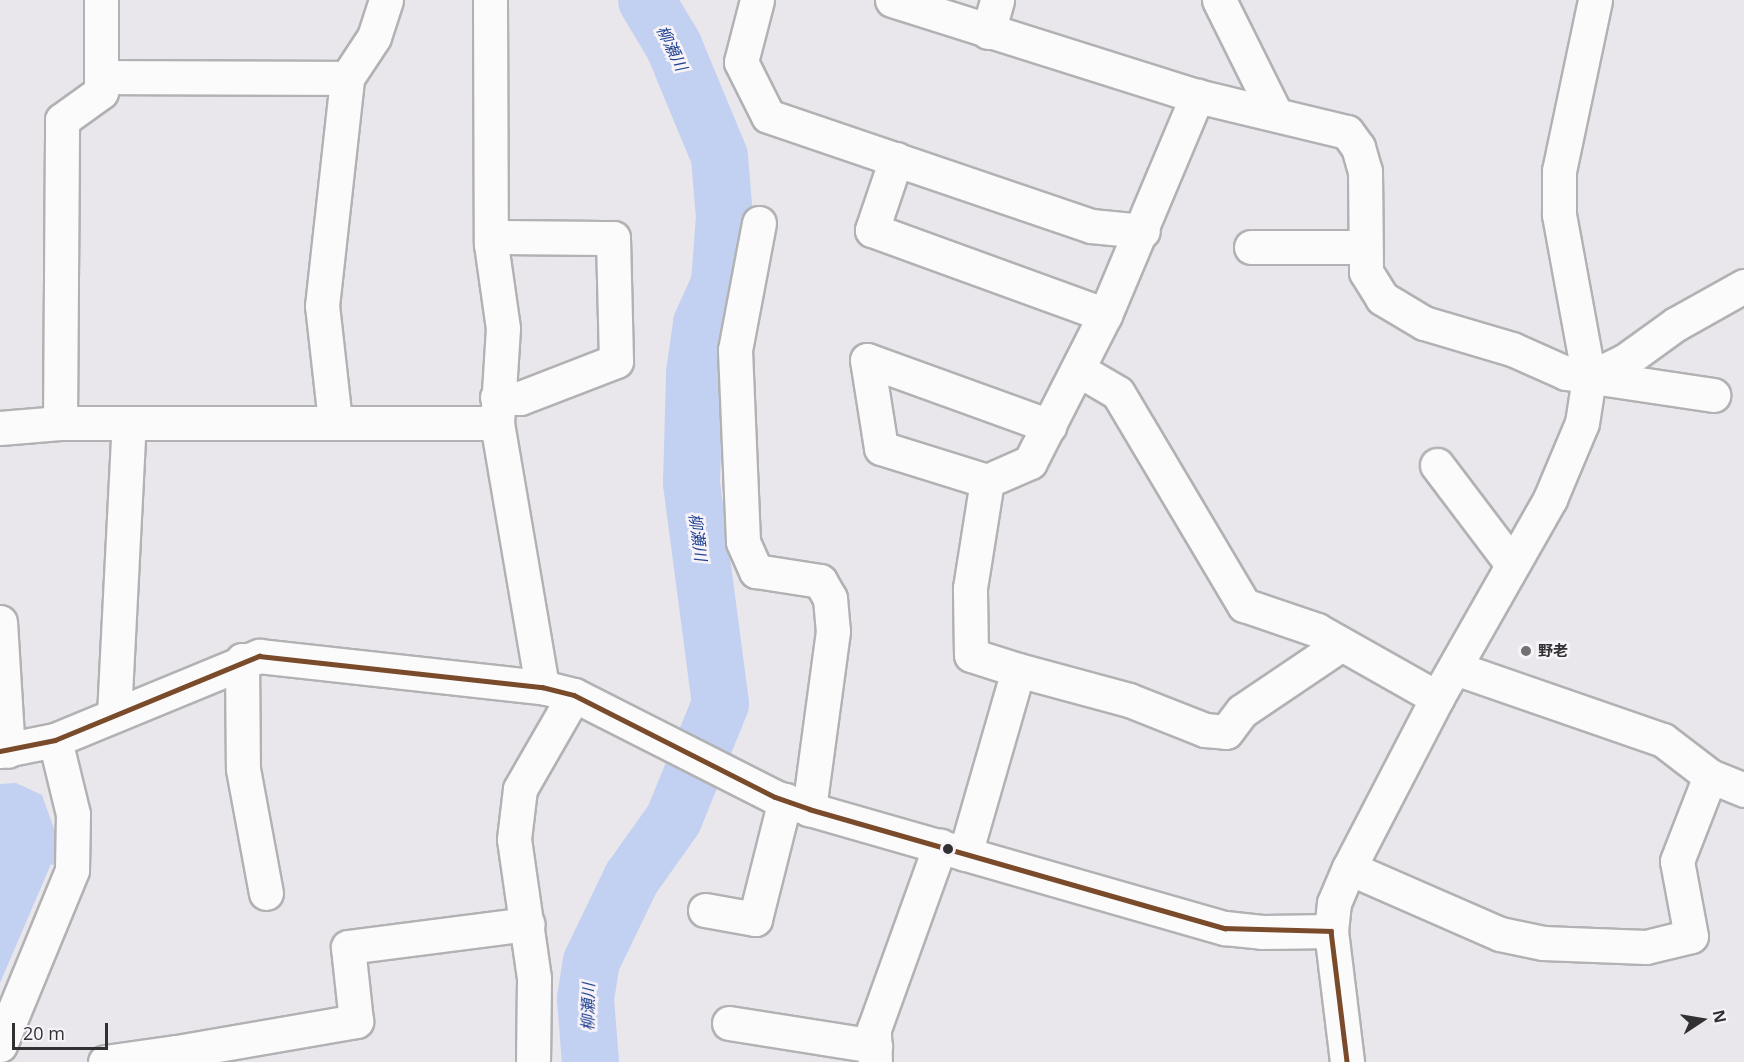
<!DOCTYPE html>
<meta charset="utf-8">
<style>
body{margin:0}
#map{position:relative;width:1744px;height:1062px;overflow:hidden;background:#e9e7eb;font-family:"Open Sans","Noto Sans JP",sans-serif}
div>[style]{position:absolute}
.water>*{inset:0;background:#c2d1f1}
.river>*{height:57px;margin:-28.5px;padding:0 28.5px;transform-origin:28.5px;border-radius:28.5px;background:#c2d1f1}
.roads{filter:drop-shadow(2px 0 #b2b1b3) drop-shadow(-2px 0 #b2b1b3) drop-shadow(0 2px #b2b1b3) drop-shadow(0 -2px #b2b1b3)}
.minor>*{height:33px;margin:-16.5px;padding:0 16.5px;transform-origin:16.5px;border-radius:16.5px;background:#fcfbfc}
.bus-1>*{height:4.5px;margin:-2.25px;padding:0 2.25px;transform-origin:2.25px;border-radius:2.25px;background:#7a4b2a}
.dots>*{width:16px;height:16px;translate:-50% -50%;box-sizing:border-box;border:3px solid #f8f3f9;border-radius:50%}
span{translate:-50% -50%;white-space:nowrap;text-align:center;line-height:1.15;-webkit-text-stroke:5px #f8f3f9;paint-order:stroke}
.poi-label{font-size:15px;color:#313032;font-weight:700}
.left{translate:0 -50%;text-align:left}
.water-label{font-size:16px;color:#1d4091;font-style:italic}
.north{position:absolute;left:1672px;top:990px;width:60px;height:60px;-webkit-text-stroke:4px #f8f3f9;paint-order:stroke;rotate:78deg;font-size:16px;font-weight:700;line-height:24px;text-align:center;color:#313032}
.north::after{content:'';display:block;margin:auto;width:21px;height:27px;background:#313032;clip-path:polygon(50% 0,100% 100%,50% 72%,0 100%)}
.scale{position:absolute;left:12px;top:1023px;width:96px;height:27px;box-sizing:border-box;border:3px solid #313032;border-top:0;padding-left:8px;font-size:18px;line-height:21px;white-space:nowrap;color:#313032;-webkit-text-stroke:4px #f8f3f9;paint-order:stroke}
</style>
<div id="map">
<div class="water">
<div style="clip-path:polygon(16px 783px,42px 795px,65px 860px,61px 869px,51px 864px,0 983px,0 784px)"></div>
</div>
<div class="river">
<div style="left:590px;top:1062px;width:64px;rotate:-94.5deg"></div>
<div style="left:585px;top:998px;width:37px;rotate:-81deg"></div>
<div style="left:591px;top:961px;width:92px;rotate:-64.3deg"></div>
<div style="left:631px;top:878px;width:72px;rotate:-54.6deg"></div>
<div style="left:673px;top:819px;width:125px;rotate:-67.9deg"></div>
<div style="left:720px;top:703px;width:222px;rotate:-97.5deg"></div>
<div style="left:691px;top:483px;width:110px;rotate:-88.4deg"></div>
<div style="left:694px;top:373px;width:50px;rotate:-82deg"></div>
<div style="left:701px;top:323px;width:44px;rotate:-65.8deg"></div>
<div style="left:719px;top:283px;width:66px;rotate:-85.7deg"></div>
<div style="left:724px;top:217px;width:61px;rotate:-94.7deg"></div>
<div style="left:719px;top:156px;width:120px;rotate:-112.5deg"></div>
<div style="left:673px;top:45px;width:52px;rotate:-121deg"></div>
</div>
<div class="roads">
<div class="minor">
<div style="left:490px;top:0;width:244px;rotate:89.8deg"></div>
<div style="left:491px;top:244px;width:85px;rotate:81.9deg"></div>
<div style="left:503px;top:328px;width:95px;rotate:93.6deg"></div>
<div style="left:497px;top:423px;width:268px;rotate:80.3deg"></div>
<div style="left:757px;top:0;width:64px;rotate:104.5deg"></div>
<div style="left:741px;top:62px;width:60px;rotate:63.4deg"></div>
<div style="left:768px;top:116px;width:341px;rotate:18.8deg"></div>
<div style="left:1091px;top:226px;width:52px;rotate:5.5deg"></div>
<div style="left:892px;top:0;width:320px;rotate:17.5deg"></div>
<div style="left:1197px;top:96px;width:154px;rotate:13.5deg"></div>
<div style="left:1347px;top:132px;width:19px;rotate:54deg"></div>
<div style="left:1358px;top:147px;width:25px;rotate:74deg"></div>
<div style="left:1365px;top:171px;width:101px;rotate:89.4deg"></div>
<div style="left:1366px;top:272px;width:31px;rotate:58deg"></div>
<div style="left:1382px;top:298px;width:49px;rotate:30.8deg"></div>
<div style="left:1424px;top:323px;width:92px;rotate:16.5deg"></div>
<div style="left:1512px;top:349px;width:59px;rotate:24deg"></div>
<div style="left:1566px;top:373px;width:149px;rotate:8.5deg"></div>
<div style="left:1219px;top:0;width:126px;rotate:63.6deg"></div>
<div style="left:988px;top:32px;width:33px;rotate:-74deg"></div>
<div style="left:101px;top:77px;width:246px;rotate:0.2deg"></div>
<div style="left:347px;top:78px;width:49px;rotate:-56.6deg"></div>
<div style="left:374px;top:37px;width:39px;rotate:-72deg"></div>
<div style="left:896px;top:159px;width:75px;rotate:108.7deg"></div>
<div style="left:872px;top:230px;width:248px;rotate:20deg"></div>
<div style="left:759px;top:223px;width:129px;rotate:100.7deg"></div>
<div style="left:735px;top:350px;width:192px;rotate:87.6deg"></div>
<div style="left:743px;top:542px;width:32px;rotate:66deg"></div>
<div style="left:756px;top:571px;width:65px;rotate:8.9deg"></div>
<div style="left:820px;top:581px;width:20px;rotate:60deg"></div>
<div style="left:830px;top:598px;width:33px;rotate:85deg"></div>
<div style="left:833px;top:631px;width:180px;rotate:97.7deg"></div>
<div style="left:491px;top:237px;width:122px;rotate:0.5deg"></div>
<div style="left:613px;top:238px;width:123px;rotate:88.6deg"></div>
<div style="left:616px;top:361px;width:103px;rotate:158.9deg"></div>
<div style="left:520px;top:398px;width:23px;rotate:-178deg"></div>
<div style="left:1251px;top:247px;width:114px"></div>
<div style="left:1079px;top:370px;width:45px;rotate:30.5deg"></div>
<div style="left:1118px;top:393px;width:247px;rotate:59.3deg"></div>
<div style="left:1244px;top:605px;width:77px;rotate:18.9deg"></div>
<div style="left:1317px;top:630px;width:138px;rotate:29.5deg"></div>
<div style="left:1589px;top:378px;width:41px;rotate:-25.9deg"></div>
<div style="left:1626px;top:360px;width:62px;rotate:-35.8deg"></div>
<div style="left:1676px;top:324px;width:78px;rotate:-29.2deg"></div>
<div style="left:335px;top:421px;width:116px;rotate:-96.4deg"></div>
<div style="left:322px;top:306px;width:229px;rotate:-83.7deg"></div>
<div style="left:60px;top:423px;width:303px;rotate:-89.6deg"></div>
<div style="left:62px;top:120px;width:48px;rotate:-35.7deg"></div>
<div style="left:101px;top:92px;width:92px;rotate:-90deg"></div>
<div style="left:0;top:428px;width:60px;rotate:-4.8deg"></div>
<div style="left:60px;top:423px;width:437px"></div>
<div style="left:1437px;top:465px;width:123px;rotate:52.9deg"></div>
<div style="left:987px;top:481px;width:111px;rotate:-162.7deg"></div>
<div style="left:881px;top:448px;width:89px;rotate:-99deg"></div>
<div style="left:867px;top:360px;width:194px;rotate:19.9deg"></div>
<div style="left:0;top:622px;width:129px;rotate:86.5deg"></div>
<div style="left:242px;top:660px;width:109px;rotate:89.5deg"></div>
<div style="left:243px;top:769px;width:126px;rotate:79.5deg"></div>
<div style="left:1455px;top:668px;width:220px;rotate:19.1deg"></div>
<div style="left:1663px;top:740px;width:59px;rotate:37.5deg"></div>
<div style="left:1018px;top:670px;width:115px;rotate:15.1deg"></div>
<div style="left:1129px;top:700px;width:82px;rotate:21.5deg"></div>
<div style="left:1205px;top:730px;width:21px;rotate:5deg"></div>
<div style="left:1226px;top:732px;width:26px;rotate:-53deg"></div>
<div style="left:1242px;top:711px;width:118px;rotate:-34deg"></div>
<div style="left:114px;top:715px;width:292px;rotate:-87.1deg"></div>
<div style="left:0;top:751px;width:56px;rotate:-11.3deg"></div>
<div style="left:55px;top:740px;width:221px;rotate:-22.4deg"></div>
<div style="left:259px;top:656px;width:285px;rotate:6.3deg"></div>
<div style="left:542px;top:687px;width:33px;rotate:14deg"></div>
<div style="left:574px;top:695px;width:225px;rotate:26.9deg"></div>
<div style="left:775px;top:797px;width:36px;rotate:19deg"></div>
<div style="left:809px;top:809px;width:433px;rotate:16deg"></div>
<div style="left:1225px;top:928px;width:37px;rotate:6deg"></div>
<div style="left:1262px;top:932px;width:69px;rotate:-0.8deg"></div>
<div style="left:1331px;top:931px;width:132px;rotate:83deg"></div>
<div style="left:965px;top:854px;width:191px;rotate:-73.9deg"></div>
<div style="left:1018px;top:670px;width:49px;rotate:-162.3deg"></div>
<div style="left:971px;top:655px;width:67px;rotate:-90.9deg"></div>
<div style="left:970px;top:588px;width:108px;rotate:-81deg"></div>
<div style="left:987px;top:481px;width:47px;rotate:-23.8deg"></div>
<div style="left:1030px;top:462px;width:165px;rotate:-63deg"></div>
<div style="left:1105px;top:315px;width:238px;rotate:-67.2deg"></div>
<div style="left:1349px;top:868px;width:165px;rotate:23.6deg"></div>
<div style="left:1500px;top:934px;width:44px;rotate:11.8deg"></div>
<div style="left:1543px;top:943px;width:103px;rotate:2.2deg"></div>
<div style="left:1646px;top:947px;width:46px;rotate:-13.7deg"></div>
<div style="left:1691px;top:936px;width:76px;rotate:-100.6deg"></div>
<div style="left:1677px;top:861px;width:91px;rotate:-68.8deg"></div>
<div style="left:1710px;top:776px;width:37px;rotate:22deg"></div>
<div style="left:705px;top:910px;width:51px;rotate:10.2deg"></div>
<div style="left:755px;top:919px;width:123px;rotate:-75.9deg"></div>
<div style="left:1331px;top:931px;width:28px;rotate:-84deg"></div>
<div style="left:1334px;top:903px;width:38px;rotate:-67deg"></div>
<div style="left:1349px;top:868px;width:191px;rotate:-62.6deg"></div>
<div style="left:1437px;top:698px;width:229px;rotate:-60.4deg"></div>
<div style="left:1550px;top:499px;width:82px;rotate:-67.2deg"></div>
<div style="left:1582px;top:423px;width:46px;rotate:-81.2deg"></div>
<div style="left:1589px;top:378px;width:167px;rotate:-100.4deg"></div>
<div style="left:1559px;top:214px;width:43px;rotate:-90deg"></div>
<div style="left:1559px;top:171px;width:175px;rotate:-78.1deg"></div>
<div style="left:729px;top:1023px;width:148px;rotate:9deg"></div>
<div style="left:0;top:1045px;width:189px;rotate:-67.6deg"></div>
<div style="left:72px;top:870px;width:56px;rotate:-89deg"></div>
<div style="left:73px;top:814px;width:76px;rotate:-103.7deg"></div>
<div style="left:177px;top:1052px;width:182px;rotate:-9.8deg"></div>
<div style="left:356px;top:1021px;width:74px;rotate:-96.2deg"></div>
<div style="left:348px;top:947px;width:181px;rotate:-7.3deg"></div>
<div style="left:105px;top:1062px;width:73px;rotate:-7.9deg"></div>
<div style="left:177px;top:1052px;width:10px;rotate:79deg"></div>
<div style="left:533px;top:1062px;width:84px;rotate:-89.3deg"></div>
<div style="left:534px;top:978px;width:140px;rotate:-98.2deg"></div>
<div style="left:514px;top:839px;width:50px;rotate:-83.2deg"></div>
<div style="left:520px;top:789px;width:108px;rotate:-60.1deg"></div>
<div style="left:875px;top:1062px;width:33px;rotate:-92deg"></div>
<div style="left:874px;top:1029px;width:195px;rotate:-70.2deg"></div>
</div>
</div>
<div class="bus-1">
<div style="left:0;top:751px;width:56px;rotate:-11.3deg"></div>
<div style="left:55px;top:740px;width:221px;rotate:-22.4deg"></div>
<div style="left:259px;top:656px;width:285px;rotate:6.3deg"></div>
<div style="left:542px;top:687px;width:33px;rotate:14deg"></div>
<div style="left:574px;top:695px;width:225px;rotate:26.9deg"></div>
<div style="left:775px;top:797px;width:36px;rotate:19deg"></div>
<div style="left:809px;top:809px;width:433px;rotate:16deg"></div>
<div style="left:1225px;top:928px;width:106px;rotate:1.6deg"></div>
<div style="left:1331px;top:931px;width:132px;rotate:83deg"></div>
</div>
<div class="dots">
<div style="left:1526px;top:651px;background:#717073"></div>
<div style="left:948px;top:849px;background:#313032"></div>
</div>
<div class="poi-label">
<span class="left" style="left:1538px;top:651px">野老</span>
</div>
<div class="water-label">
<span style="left:672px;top:48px;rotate:64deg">柳瀬川</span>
<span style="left:698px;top:537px;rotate:82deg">柳瀬川</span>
<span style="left:588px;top:1007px;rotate:-89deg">柳瀬川</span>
</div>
<div class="north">N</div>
<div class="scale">20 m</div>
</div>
